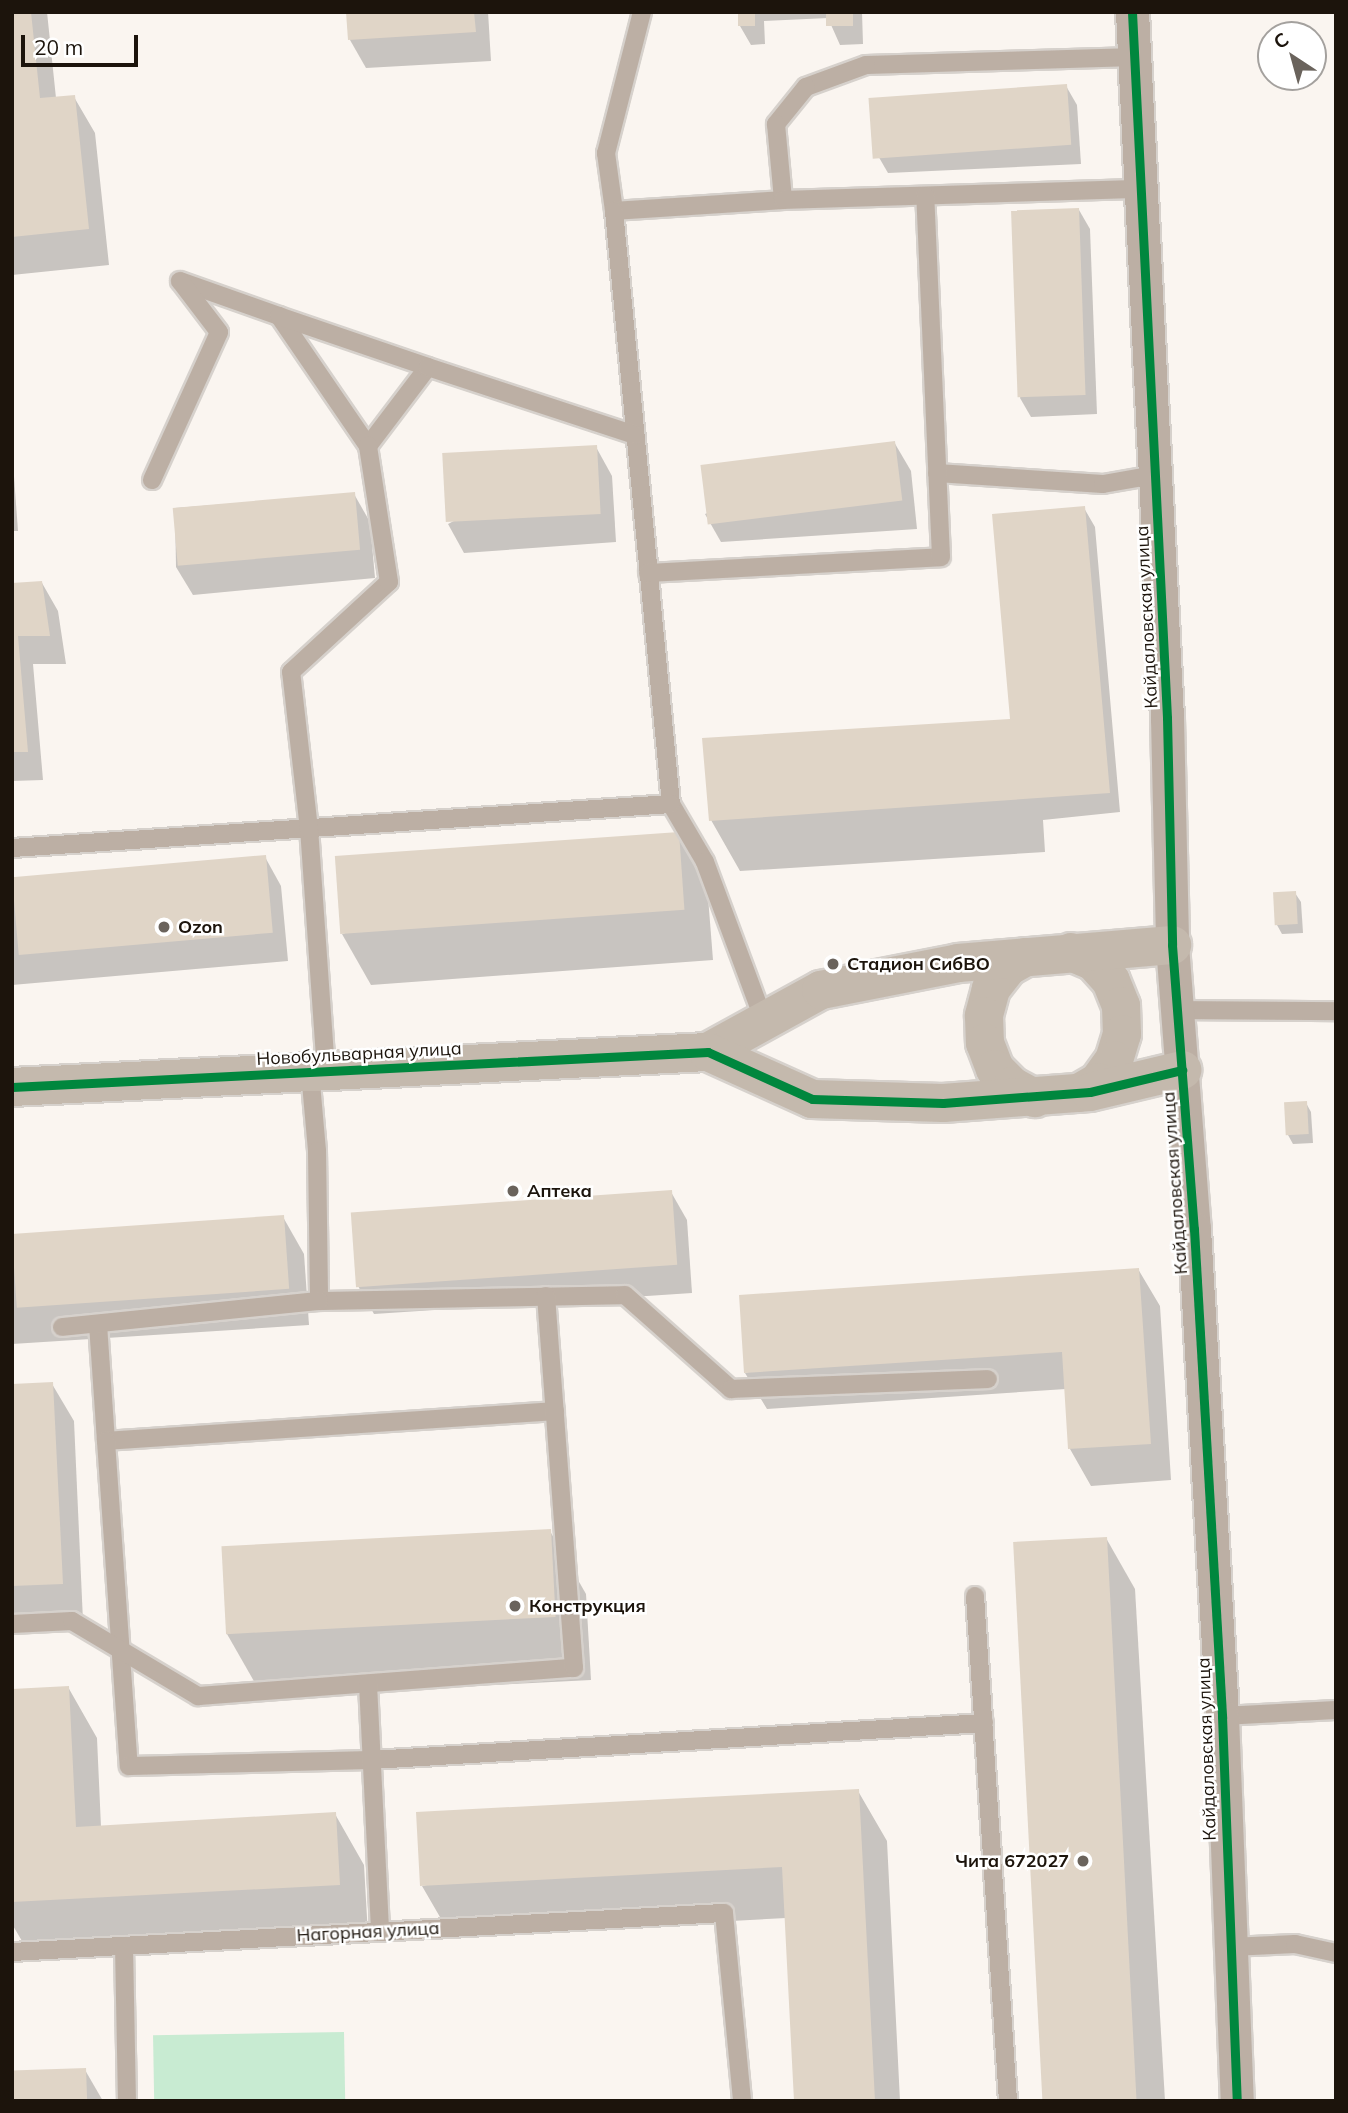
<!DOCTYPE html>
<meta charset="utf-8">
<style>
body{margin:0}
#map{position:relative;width:1348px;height:2113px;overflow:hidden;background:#faf5f0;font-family:Mulish,sans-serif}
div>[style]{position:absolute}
.green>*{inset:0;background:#c8ebd2;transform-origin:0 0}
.shadow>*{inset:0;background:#0003}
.building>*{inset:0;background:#e0d5c7;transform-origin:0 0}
.roads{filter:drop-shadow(2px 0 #d6d1cc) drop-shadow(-2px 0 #d6d1cc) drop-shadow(0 2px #d6d1cc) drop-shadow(0 -2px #d6d1cc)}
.lane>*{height:18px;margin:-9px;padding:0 9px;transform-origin:9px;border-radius:9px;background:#bcafa4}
.street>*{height:33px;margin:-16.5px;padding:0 16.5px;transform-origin:16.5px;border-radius:16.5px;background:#bcafa4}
.secondary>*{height:38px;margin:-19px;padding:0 19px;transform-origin:19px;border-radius:19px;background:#c4b9ad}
.cycleway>*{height:9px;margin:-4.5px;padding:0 4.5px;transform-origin:4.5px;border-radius:4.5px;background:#00873e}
.dots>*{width:19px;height:19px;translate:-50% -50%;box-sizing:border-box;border:4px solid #fff;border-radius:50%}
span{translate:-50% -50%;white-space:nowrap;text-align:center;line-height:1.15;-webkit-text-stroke:5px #fff;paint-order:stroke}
.street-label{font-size:18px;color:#1c140c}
.poi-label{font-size:18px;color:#1c140c;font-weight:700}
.left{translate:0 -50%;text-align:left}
.right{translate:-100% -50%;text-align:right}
.frame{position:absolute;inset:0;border:14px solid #1c140c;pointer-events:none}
.north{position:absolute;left:1257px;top:21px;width:70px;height:70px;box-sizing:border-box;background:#fff;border:2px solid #a4a19e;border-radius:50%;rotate:324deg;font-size:19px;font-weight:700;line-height:28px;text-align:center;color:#1c140c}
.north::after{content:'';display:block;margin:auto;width:24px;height:32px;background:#6a635c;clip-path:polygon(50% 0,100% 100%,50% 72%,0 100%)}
.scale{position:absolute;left:21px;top:35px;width:117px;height:32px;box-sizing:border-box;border:4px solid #1c140c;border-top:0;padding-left:9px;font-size:21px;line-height:24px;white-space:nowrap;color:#1c140c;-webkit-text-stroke:5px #fff;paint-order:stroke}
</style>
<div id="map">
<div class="green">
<div style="left:344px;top:2032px;width:69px;height:191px;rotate:89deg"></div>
</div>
<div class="shadow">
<div style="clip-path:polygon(12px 12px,47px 12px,56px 98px,74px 97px,95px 133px,109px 265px,12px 275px)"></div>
<div style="clip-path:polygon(348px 12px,488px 12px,491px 61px,366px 68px,350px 40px)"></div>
<div style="clip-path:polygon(739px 12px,862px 12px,863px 44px,840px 45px,828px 18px,764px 21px,765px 44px,751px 45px,740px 26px)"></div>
<div style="clip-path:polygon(1066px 86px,1077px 105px,1081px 164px,888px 173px,877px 154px)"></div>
<div style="clip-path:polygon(1079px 210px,1090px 229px,1097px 414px,1031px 417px,1020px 398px)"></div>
<div style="clip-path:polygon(894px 442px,911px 471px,917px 529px,721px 542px,705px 514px)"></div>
<div style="clip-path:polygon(596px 447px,612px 476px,616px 542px,464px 553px,448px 524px)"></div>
<div style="clip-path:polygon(12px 449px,18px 531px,12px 531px)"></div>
<div style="clip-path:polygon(354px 494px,370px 522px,375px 578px,193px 595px,176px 567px,175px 508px)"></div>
<div style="clip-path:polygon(1084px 508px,1095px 527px,1120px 812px,1043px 820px,1045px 852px,740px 871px,711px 820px,1012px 721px)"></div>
<div style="clip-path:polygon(42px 583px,58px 611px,66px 664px,33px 664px,43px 780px,12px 781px,12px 585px)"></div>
<div style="clip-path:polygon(678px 834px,707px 884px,713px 960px,371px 985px,342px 934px)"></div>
<div style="clip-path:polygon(265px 857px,281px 886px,288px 961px,12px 985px,12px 879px)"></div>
<div style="clip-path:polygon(1295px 893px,1301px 902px,1303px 933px,1282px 934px,1277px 925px)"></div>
<div style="clip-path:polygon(1306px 1103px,1311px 1112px,1313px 1143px,1293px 1144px,1288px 1135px)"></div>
<div style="clip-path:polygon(671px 1192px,687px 1220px,692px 1293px,374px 1314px,358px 1286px)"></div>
<div style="clip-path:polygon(283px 1217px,304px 1254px,309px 1325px,12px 1344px,12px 1235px)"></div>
<div style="clip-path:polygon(1138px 1269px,1160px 1306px,1171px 1480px,1091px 1486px,1070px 1449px,1066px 1389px,767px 1409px,745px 1373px)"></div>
<div style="clip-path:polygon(52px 1384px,74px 1421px,83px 1621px,12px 1624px,12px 1386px)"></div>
<div style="clip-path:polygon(550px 1531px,586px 1594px,591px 1680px,263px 1697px,227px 1634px)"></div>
<div style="clip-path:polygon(1106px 1538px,1135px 1589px,1165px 2101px,1047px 2101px)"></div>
<div style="clip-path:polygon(68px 1687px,97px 1738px,101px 1827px,335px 1814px,364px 1865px,368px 1935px,29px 1953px,12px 1924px,12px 1690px)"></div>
<div style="clip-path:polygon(858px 1791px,887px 1841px,900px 2101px,795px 2101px,786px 1918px,451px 1936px,422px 1886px)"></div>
<div style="clip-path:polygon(85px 2070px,103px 2101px,13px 2101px)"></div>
</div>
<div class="building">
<div style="clip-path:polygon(12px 12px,31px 12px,40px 98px,75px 95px,89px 229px,12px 237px)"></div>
<div style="clip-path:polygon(346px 12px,474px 12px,476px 32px,348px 40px)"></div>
<div style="left:738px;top:12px;width:17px;height:14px"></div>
<div style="left:826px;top:12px;width:27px;height:14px"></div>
<div style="left:1067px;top:84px;width:61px;height:199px;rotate:86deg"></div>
<div style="left:1079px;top:208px;width:187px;height:68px;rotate:88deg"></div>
<div style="left:895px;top:441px;width:60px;height:196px;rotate:83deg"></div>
<div style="left:597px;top:445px;width:69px;height:155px;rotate:87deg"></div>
<div style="left:355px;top:492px;width:58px;height:183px;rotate:85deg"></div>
<div style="clip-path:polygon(1085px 506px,1110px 793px,709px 821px,702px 738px,1010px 719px,992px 514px)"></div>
<div style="clip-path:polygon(42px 581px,50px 636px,18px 636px,28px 752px,12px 752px,12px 583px)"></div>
<div style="left:679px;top:832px;width:78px;height:345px;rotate:86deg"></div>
<div style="left:266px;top:855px;width:78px;height:255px;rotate:85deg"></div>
<div style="left:1296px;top:891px;width:33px;height:23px;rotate:87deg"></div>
<div style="left:1307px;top:1101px;width:33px;height:23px;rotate:87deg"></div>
<div style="left:672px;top:1190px;width:75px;height:322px;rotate:86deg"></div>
<div style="left:284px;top:1215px;width:74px;height:273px;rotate:86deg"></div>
<div style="clip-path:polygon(1139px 1268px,1151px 1444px,1068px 1449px,1062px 1352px,744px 1373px,739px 1295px)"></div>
<div style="clip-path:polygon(53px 1382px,63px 1584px,12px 1586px,12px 1384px)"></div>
<div style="left:551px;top:1529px;width:88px;height:330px;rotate:87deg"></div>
<div style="left:1107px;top:1537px;width:565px;height:94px;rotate:87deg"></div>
<div style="clip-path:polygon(69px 1686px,76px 1827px,336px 1812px,340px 1885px,12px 1902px,12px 1689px)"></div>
<div style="clip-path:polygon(859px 1789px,875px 2101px,794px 2101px,782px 1867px,420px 1886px,416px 1812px)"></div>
<div style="left:86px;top:2068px;width:33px;height:74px;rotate:88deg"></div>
</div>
<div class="roads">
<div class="lane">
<div style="left:642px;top:12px;width:146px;rotate:104.3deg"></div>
<div style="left:606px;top:153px;width:59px;rotate:82.1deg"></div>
<div style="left:614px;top:211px;width:169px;rotate:-3.7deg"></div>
<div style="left:1135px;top:57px;width:269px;rotate:178.3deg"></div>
<div style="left:866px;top:65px;width:64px;rotate:159.9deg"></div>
<div style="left:806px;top:87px;width:48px;rotate:129deg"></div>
<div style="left:776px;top:124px;width:76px;rotate:84.7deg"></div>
<div style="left:783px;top:200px;width:358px;rotate:-1.8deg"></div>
<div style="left:614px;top:211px;width:596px;rotate:84.51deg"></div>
<div style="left:671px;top:804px;width:67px;rotate:59.6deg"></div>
<div style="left:705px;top:862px;width:170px;rotate:69.6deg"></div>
<div style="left:180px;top:281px;width:105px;rotate:19.5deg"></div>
<div style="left:279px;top:316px;width:158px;rotate:55.6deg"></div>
<div style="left:368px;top:446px;width:99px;rotate:-52.8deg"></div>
<div style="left:428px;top:367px;width:157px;rotate:-161.1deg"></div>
<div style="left:428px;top:367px;width:218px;rotate:18.2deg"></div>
<div style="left:937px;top:473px;width:166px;rotate:3.8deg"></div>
<div style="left:1103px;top:484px;width:53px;rotate:-9.8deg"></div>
<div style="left:152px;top:480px;width:162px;rotate:-65.6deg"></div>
<div style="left:219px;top:332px;width:64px;rotate:-127.4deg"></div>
<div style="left:648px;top:573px;width:293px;rotate:-3.1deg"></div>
<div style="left:941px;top:557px;width:361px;rotate:-92.5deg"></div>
<div style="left:12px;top:848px;width:660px;rotate:-3.82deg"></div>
<div style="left:1180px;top:1010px;width:156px;rotate:0.4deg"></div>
<div style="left:326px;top:1071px;width:243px;rotate:-94deg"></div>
<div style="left:309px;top:829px;width:158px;rotate:-96.5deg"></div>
<div style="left:291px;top:672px;width:133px;rotate:-42.6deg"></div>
<div style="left:389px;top:582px;width:138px;rotate:-98.8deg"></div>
<div style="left:310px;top:1072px;width:79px;rotate:84.9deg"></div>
<div style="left:317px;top:1151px;width:150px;rotate:89.2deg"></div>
<div style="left:319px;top:1301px;width:306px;rotate:-1.1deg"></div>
<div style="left:625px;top:1295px;width:142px;rotate:41.6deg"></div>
<div style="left:731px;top:1389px;width:257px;rotate:-2.2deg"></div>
<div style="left:98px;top:1324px;width:117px;rotate:86.1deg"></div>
<div style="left:106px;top:1441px;width:450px;rotate:-3.8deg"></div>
<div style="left:62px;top:1327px;width:258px;rotate:-5.8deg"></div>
<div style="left:106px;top:1441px;width:326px;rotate:86deg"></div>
<div style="left:129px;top:1766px;width:243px;rotate:-1.4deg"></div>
<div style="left:372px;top:1760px;width:613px;rotate:-3.46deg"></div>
<div style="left:975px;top:1596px;width:506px;rotate:86.26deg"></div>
<div style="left:12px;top:1624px;width:60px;rotate:-2.9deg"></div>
<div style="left:72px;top:1621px;width:147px;rotate:30.8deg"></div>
<div style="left:198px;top:1696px;width:377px;rotate:-4.3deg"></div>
<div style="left:574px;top:1668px;width:373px;rotate:-94.3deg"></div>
<div style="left:368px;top:1684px;width:248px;rotate:87.2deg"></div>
<div style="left:1222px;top:1716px;width:114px;rotate:-3deg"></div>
<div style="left:124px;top:1946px;width:155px;rotate:88.9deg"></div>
<div style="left:1231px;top:1947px;width:64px;rotate:-2.7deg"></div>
<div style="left:1295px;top:1944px;width:42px;rotate:12.4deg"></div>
<div style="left:12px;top:1952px;width:713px;rotate:-3.14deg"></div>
<div style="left:724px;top:1913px;width:189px;rotate:84.5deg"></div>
</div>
<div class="street">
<div style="left:1132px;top:12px;width:707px;rotate:87.16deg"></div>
<div style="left:1167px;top:718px;width:227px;rotate:88.7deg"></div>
<div style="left:1172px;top:945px;width:285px;rotate:85.6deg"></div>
<div style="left:1194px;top:1229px;width:488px;rotate:86.7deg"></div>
<div style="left:1222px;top:1716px;width:385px;rotate:87.8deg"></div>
</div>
<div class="secondary">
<div style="left:1071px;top:952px;width:25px;rotate:23deg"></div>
<div style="left:1094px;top:962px;width:25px;rotate:48deg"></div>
<div style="left:1111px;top:981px;width:27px;rotate:68deg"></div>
<div style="left:1121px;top:1006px;width:28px;rotate:88deg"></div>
<div style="left:1122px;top:1034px;width:27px;rotate:107deg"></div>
<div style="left:1114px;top:1060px;width:27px;rotate:126deg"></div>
<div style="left:1098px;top:1082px;width:22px;rotate:150deg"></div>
<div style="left:1026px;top:957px;width:21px;rotate:151deg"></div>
<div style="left:1008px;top:967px;width:28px;rotate:128deg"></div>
<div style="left:991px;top:989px;width:28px;rotate:105deg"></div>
<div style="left:984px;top:1016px;width:27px;rotate:88deg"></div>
<div style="left:985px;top:1043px;width:28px;rotate:69deg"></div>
<div style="left:995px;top:1069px;width:24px;rotate:45deg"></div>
<div style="left:1012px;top:1086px;width:26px;rotate:28deg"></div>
<div style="left:708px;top:1052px;width:129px;rotate:-28.8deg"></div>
<div style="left:821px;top:990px;width:140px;rotate:-11.1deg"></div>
<div style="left:958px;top:963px;width:215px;rotate:-4.8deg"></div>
<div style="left:12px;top:1087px;width:697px;rotate:-2.88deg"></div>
<div style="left:708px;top:1052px;width:114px;rotate:24.3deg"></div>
<div style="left:812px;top:1099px;width:131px;rotate:1.7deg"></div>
<div style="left:943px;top:1103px;width:147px;rotate:-4.3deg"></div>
<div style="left:1090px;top:1092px;width:95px;rotate:-13.4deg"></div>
</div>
</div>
<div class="cycleway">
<div style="left:1132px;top:12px;width:707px;rotate:87.16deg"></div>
<div style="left:1167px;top:718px;width:227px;rotate:88.7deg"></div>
<div style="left:1172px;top:945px;width:285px;rotate:85.6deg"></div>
<div style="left:1194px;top:1229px;width:488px;rotate:86.7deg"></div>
<div style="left:1222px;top:1716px;width:385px;rotate:87.8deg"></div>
<div style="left:12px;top:1087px;width:697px;rotate:-2.88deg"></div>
<div style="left:708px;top:1052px;width:114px;rotate:24.3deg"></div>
<div style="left:812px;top:1099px;width:131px;rotate:1.7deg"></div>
<div style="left:943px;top:1103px;width:147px;rotate:-4.3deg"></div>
<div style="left:1090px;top:1092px;width:95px;rotate:-13.4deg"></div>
</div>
<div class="dots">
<div style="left:164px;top:927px;background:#6a635c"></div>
<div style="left:833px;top:964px;background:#6a635c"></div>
<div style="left:513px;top:1191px;background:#6a635c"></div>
<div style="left:515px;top:1606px;background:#6a635c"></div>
<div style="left:1083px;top:1861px;background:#6a635c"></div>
</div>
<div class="street-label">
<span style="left:1147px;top:617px;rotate:-93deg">Кайдаловская улица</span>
<span style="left:359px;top:1054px;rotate:-3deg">Новобульварная улица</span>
<span style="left:1175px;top:1183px;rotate:-94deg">Кайдаловская улица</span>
<span style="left:1207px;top:1749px;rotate:-92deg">Кайдаловская улица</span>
<span style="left:368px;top:1932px;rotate:-3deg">Нагорная улица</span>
</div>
<div class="poi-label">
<span class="left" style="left:178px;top:927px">Ozon</span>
<span class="left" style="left:847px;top:964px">Стадион СибВО</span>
<span class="left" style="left:527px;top:1191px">Аптека</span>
<span class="left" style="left:529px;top:1606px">Конструкция</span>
<span class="right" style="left:1069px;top:1861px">Чита 672027</span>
</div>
<div class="frame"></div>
<div class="north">С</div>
<div class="scale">20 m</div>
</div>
